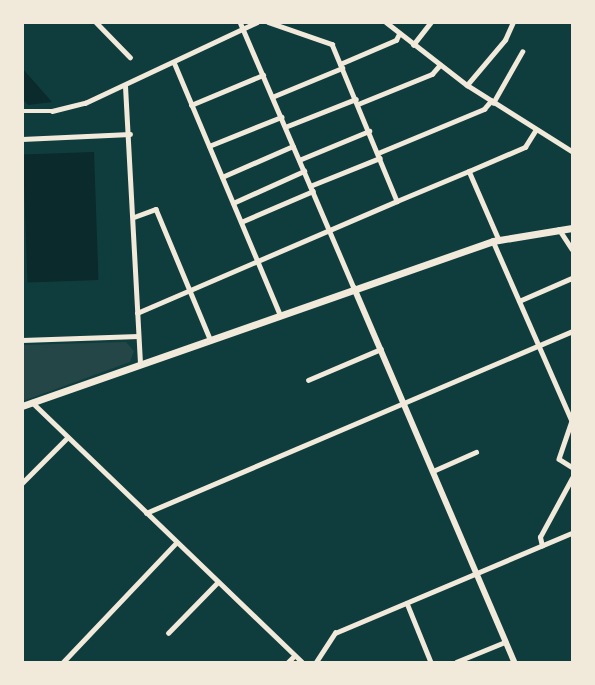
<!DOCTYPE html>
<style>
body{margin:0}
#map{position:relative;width:595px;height:685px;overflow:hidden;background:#0f3d3e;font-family:Overpass,sans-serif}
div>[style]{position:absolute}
.green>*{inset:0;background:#244646}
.water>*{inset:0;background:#0a2a2b;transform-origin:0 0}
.minor>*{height:4.5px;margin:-2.25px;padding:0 2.25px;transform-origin:2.25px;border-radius:2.25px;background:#f1e9da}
.tertiary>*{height:5px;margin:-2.5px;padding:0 2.5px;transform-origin:2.5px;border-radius:2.5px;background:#f1e9da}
.secondary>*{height:6px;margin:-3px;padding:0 3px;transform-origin:3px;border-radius:3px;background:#f1e9da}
.primary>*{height:7px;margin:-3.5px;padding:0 3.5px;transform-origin:3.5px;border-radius:3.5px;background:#f1e9da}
span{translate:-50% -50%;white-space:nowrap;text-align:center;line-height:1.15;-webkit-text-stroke:4.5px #f1e9da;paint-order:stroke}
.frame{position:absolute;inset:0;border:24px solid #f1e9da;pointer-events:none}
</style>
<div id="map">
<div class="green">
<div style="clip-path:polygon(126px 342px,134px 351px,130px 362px,23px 401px,23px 345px)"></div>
</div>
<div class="water">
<div style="clip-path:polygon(22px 69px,23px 69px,52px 102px,28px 105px,23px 100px)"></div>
<div style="left:94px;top:152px;width:128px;height:71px;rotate:88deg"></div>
</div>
<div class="minor">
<div style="left:96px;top:22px;width:49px;rotate:45.8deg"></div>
<div style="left:240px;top:22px;width:289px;rotate:66.8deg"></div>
<div style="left:268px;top:22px;width:68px;rotate:19deg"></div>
<div style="left:332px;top:44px;width:170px;rotate:67.5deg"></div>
<div style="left:397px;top:201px;width:78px;rotate:-22.6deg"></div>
<div style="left:469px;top:171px;width:75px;rotate:66.5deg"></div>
<div style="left:386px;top:22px;width:103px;rotate:37.9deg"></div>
<div style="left:467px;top:85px;width:124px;rotate:32.2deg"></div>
<div style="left:413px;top:45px;width:29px;rotate:-52deg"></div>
<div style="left:174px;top:62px;width:273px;rotate:67.2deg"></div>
<div style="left:340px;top:64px;width:61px;rotate:-23.2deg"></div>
<div style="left:396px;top:40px;width:7px;rotate:-63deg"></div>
<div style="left:467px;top:85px;width:59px;rotate:-49.8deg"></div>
<div style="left:505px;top:40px;width:20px;rotate:-66deg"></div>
<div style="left:272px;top:97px;width:76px;rotate:-22.5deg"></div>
<div style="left:493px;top:103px;width:59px;rotate:-60.4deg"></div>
<div style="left:358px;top:104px;width:80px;rotate:-22.1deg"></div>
<div style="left:432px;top:74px;width:11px;rotate:-49deg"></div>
<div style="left:191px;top:105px;width:78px;rotate:-22.6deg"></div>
<div style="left:22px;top:111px;width:30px"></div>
<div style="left:52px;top:111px;width:34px;rotate:-14deg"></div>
<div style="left:85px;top:103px;width:190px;rotate:-25.2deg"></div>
<div style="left:285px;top:127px;width:76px;rotate:-21.5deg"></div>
<div style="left:22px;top:139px;width:108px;rotate:-2.7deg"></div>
<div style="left:209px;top:146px;width:78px;rotate:-21.9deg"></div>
<div style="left:378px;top:153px;width:115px;rotate:-22.5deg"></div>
<div style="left:484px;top:109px;width:11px;rotate:-49deg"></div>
<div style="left:299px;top:160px;width:76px;rotate:-22.5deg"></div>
<div style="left:469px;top:171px;width:61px;rotate:-23.2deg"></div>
<div style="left:525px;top:147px;width:19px;rotate:-58deg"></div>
<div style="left:222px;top:177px;width:77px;rotate:-23.6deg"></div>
<div style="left:310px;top:186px;width:75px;rotate:-21.8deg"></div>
<div style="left:233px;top:203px;width:78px;rotate:-24.3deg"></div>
<div style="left:134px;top:217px;width:23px;rotate:-20deg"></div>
<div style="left:156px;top:209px;width:141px;rotate:67.4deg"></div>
<div style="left:241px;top:222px;width:78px;rotate:-23.3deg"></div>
<div style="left:559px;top:229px;width:24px;rotate:57deg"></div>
<div style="left:493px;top:241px;width:197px;rotate:66.3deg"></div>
<div style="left:572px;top:421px;width:40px;rotate:108.9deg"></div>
<div style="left:559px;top:459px;width:15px;rotate:32deg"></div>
<div style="left:519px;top:301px;width:58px;rotate:-23.5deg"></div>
<div style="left:137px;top:313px;width:283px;rotate:-23.3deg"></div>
<div style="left:22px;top:340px;width:116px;rotate:-2deg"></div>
<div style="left:308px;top:380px;width:79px;rotate:-23deg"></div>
<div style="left:32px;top:402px;width:375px;rotate:43.9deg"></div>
<div style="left:433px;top:471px;width:47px;rotate:-23.8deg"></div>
<div style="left:22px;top:483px;width:64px;rotate:-45deg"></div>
<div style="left:146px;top:513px;width:463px;rotate:-23.1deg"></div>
<div style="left:542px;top:546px;width:9px;rotate:-103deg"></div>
<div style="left:540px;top:537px;width:67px;rotate:-61.5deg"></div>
<div style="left:407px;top:603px;width:64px;rotate:67.9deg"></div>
<div style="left:168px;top:633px;width:70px;rotate:-45.6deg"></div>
<div style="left:63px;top:662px;width:164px;rotate:-46.5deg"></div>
<div style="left:288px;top:662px;width:8px;rotate:-45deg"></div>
<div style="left:316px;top:662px;width:35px;rotate:-57deg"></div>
<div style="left:335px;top:633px;width:257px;rotate:-22.9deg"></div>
<div style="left:456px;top:662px;width:53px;rotate:-22.2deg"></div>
</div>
<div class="tertiary">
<div style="left:125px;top:86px;width:277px;rotate:86.9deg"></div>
</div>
<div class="secondary">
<div style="left:354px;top:288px;width:407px;rotate:66.8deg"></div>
</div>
<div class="primary">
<div style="left:22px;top:406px;width:499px;rotate:-19.3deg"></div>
<div style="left:493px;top:241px;width:80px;rotate:-9.3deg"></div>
</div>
<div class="frame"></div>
</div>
